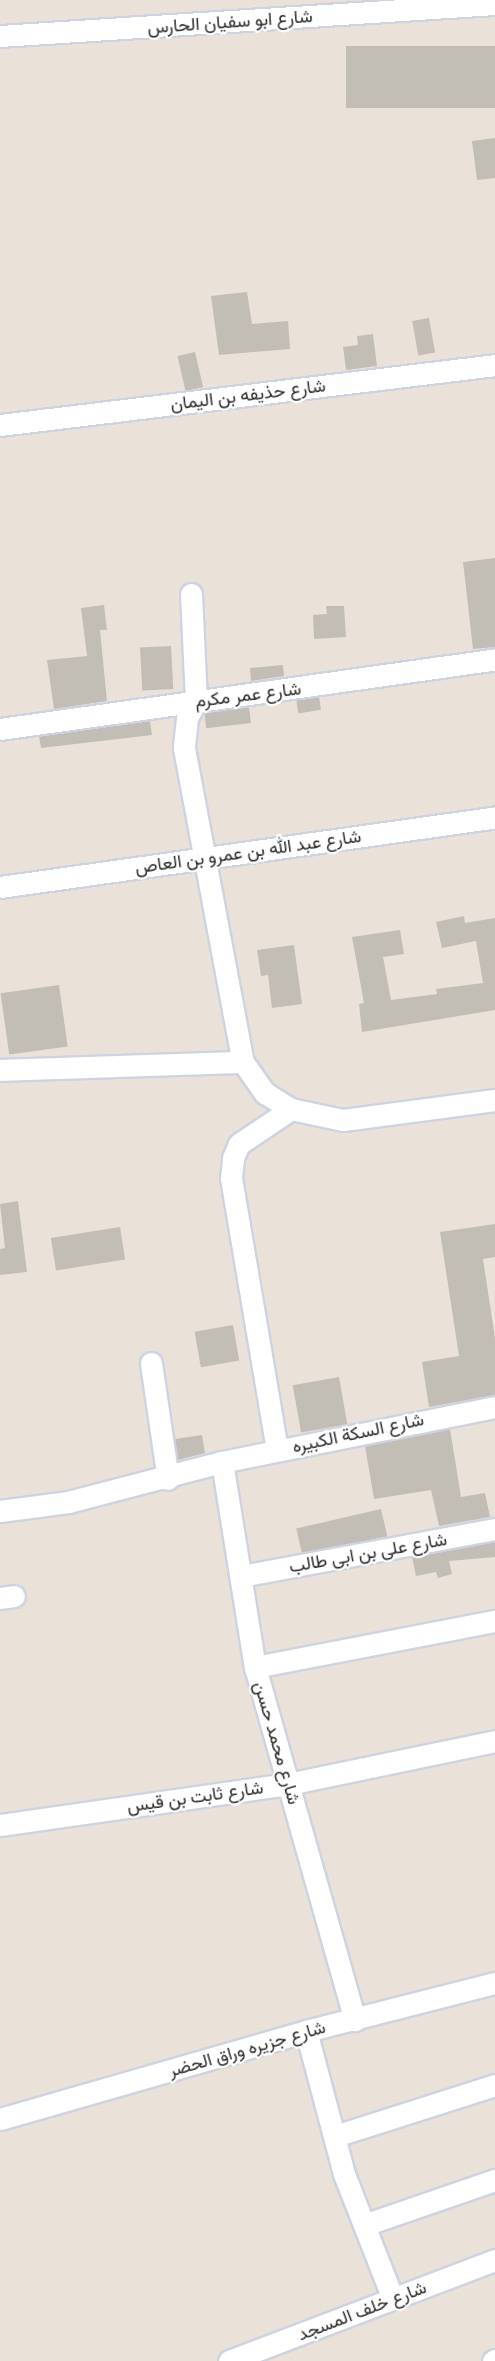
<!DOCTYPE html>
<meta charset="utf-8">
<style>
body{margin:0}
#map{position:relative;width:495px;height:2361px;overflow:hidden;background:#eae2d9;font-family:"Public Sans",Vazirmatn,sans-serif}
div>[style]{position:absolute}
.building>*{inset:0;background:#c2bdb5;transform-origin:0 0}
.roads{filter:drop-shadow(2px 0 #cfd3e1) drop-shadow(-2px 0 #cfd3e1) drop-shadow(0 2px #cfd3e1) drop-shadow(0 -2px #cfd3e1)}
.street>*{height:21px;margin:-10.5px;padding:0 10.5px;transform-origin:10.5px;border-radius:10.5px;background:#fff}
span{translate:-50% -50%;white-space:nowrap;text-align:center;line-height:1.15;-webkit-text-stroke:4.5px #fff;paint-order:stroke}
.street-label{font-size:18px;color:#282828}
</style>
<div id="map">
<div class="building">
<div style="left:495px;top:46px;width:62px;height:149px;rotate:90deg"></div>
<div style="clip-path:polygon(495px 138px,495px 178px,477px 180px,472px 141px)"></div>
<div style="clip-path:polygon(247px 292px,252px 324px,288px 321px,290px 349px,219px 355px,211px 296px)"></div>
<div style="left:429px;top:318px;width:35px;height:17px;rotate:80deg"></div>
<div style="clip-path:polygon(373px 334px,377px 366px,346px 370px,343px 347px,358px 345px,357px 336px)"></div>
<div style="left:195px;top:352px;width:36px;height:18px;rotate:77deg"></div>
<div style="clip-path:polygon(495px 558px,495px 647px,473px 649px,463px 562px)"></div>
<div style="clip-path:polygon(104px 605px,107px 630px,100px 630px,107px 701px,54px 709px,47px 660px,87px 656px,81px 608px)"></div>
<div style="clip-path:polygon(326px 606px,344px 606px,346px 637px,314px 639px,313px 615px,327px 614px)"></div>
<div style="left:171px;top:646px;width:43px;height:31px;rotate:87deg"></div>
<div style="clip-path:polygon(283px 665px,284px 676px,251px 681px,250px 668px)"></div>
<div style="left:319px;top:697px;width:13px;height:23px;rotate:81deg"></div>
<div style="left:249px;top:707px;width:16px;height:45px;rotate:83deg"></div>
<div style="clip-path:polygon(150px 721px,152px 735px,41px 748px,39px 736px)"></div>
<div style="clip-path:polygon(464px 916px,465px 923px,495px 918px,495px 1010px,362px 1032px,359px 1004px,364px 1003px,352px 937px,400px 930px,404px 954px,383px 957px,391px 1000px,437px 994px,436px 989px,483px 983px,476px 941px,442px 948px,436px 922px)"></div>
<div style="clip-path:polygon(294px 945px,302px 1004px,272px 1008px,268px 975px,261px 976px,257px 950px)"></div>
<div style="left:59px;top:985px;width:62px;height:59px;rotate:82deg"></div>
<div style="clip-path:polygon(18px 1201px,27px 1272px,0 1275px,0 1249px,5px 1248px,0 1204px)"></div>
<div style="clip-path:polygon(495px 1224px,495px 1257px,483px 1259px,495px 1338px,495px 1395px,429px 1407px,422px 1362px,459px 1356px,440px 1232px)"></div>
<div style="left:120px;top:1227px;width:33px;height:70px;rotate:81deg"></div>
<div style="left:233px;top:1325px;width:36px;height:39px;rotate:80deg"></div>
<div style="left:339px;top:1377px;width:48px;height:47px;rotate:80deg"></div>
<div style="clip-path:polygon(450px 1429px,461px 1497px,485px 1493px,490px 1517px,439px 1526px,431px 1490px,374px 1499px,365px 1446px)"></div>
<div style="clip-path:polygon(202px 1435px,205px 1453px,178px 1460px,175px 1439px)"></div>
<div style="left:381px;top:1509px;width:28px;height:87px;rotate:77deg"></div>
<div style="clip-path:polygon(495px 1542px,495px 1557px,449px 1561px,452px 1574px,438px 1578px,436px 1572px,416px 1576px,412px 1557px)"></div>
</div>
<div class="roads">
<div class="street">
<div style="left:0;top:36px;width:496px;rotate:-3.7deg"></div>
<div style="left:0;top:425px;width:499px;rotate:-6.9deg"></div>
<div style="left:191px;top:594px;width:107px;rotate:87.3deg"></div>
<div style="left:196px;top:701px;width:19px;rotate:118deg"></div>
<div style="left:187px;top:718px;width:30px;rotate:96deg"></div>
<div style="left:184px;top:748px;width:319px;rotate:79.4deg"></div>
<div style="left:243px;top:1062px;width:38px;rotate:55deg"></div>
<div style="left:265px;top:1093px;width:31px;rotate:32deg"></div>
<div style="left:291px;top:1109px;width:53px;rotate:11.9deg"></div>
<div style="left:343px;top:1120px;width:153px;rotate:-7.5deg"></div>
<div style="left:0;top:729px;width:500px;rotate:-8deg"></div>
<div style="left:0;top:887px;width:500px;rotate:-8deg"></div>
<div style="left:0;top:1070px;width:243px;rotate:-1.9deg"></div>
<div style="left:151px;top:1363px;width:117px;rotate:81.7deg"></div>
<div style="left:277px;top:1450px;width:276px;rotate:-99.6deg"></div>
<div style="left:231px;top:1178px;width:20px;rotate:-84deg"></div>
<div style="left:233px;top:1158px;width:15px;rotate:-67deg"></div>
<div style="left:239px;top:1144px;width:63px;rotate:-33.9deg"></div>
<div style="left:222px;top:1462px;width:208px;rotate:80.9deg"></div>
<div style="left:255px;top:1667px;width:367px;rotate:74.2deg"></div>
<div style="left:0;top:1511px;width:69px;rotate:-7.5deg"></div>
<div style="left:68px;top:1502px;width:159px;rotate:-14.6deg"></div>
<div style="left:222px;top:1462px;width:278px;rotate:-11.4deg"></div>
<div style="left:241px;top:1576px;width:258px;rotate:-10.5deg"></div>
<div style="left:0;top:1598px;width:14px;rotate:-8deg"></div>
<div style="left:255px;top:1667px;width:244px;rotate:-10.9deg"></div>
<div style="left:0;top:1825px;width:291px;rotate:-8.1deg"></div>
<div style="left:288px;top:1784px;width:211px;rotate:-11.7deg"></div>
<div style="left:306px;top:2031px;width:148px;rotate:75.1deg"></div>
<div style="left:344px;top:2174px;width:134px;rotate:68.6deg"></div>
<div style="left:0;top:2119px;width:318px;rotate:-16deg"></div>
<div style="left:306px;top:2031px;width:195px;rotate:-14.3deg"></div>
<div style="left:335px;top:2136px;width:168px;rotate:-17.7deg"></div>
<div style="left:364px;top:2225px;width:139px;rotate:-19deg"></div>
<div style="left:229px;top:2361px;width:285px;rotate:-20.8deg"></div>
<div style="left:493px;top:2361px;width:2px;rotate:-27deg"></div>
</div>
</div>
<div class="street-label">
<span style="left:230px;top:22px;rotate:-4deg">شارع ابو سفيان الحارس</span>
<span style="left:248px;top:395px;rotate:-7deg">شارع حذيفه بن اليمان</span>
<span style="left:248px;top:695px;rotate:-7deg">شارع عمر مكرم</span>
<span style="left:248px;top:852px;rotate:-8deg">شارع عبد الله بن عمرو بن العاص</span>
<span style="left:358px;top:1433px;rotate:-12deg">شارع السكة الكبيره</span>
<span style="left:368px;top:1553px;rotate:-10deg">شارع على بن ابى طالب</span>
<span style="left:277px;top:1743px;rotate:74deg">شارع محمد حسن</span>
<span style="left:195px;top:1797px;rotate:-8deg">شارع ثابت بن قيس</span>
<span style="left:247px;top:2049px;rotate:-16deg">شارع جزيره وراق الحضر</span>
<span style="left:362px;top:2311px;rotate:-21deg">شارع خلف المسجد</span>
</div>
</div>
